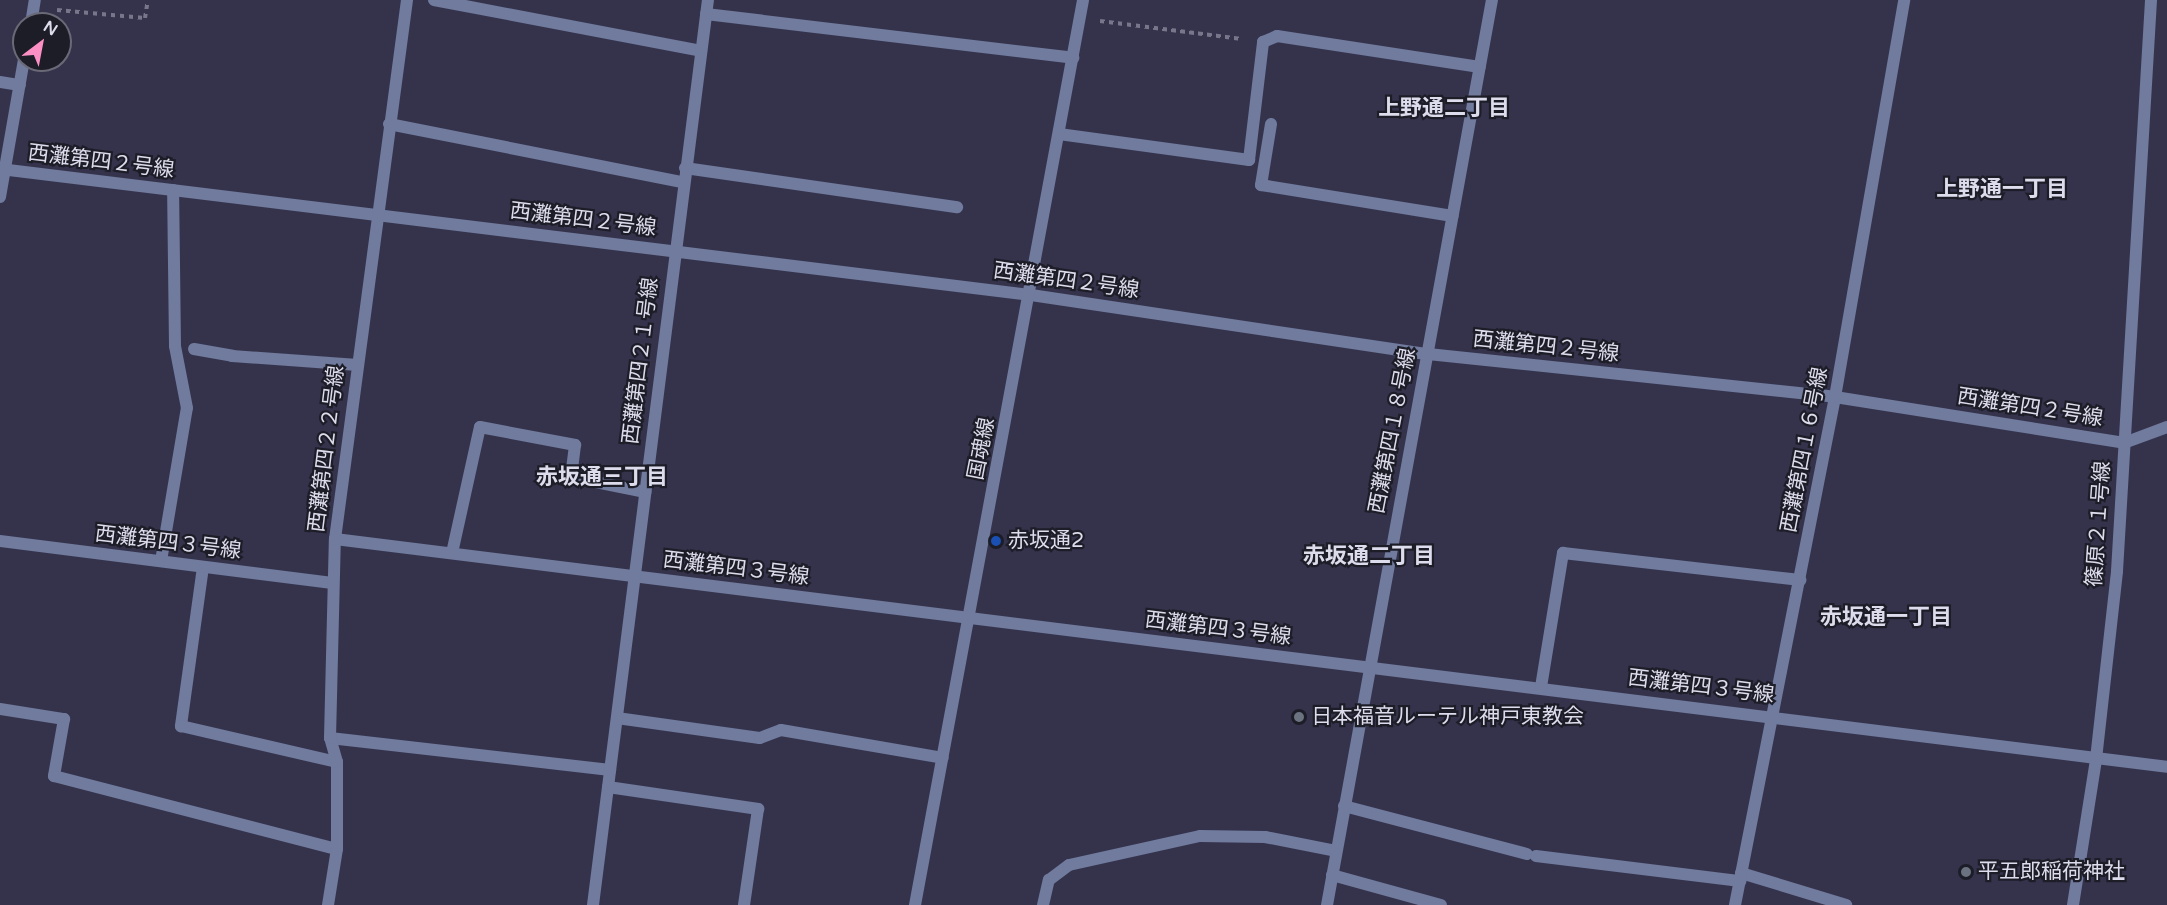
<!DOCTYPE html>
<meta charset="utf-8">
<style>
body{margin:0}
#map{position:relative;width:2167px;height:905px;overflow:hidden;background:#35334c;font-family:"Varela Round","Noto Sans JP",sans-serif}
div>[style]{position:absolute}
.path>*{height:4px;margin-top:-2px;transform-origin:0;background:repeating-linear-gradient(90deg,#77768b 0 4.5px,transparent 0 9px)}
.lane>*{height:12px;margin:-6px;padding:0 6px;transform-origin:6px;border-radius:6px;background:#707b9e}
.street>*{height:12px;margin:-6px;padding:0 6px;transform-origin:6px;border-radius:6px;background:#707b9e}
.dots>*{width:16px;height:16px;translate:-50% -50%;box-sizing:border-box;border:3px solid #1d1d28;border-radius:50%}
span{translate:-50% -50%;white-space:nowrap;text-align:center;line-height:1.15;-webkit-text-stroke:4.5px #1d1d28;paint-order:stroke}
.street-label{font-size:21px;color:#dddcec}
.poi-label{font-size:21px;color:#dddcec}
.left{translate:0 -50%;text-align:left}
.neighbourhood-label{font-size:22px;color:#dddcec;font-weight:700}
.north{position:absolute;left:12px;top:12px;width:60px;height:60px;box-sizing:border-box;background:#1d1d28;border:2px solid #6a6976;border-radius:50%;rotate:32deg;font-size:16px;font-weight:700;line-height:24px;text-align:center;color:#dddcec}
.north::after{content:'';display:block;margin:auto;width:21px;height:27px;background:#fc8fc3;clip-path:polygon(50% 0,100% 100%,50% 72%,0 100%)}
</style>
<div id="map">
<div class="path">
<div style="left:57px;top:10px;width:88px;rotate:5.2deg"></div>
<div style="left:145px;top:18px;width:18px;rotate:-81deg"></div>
<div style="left:1100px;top:21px;width:143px;rotate:7.2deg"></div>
</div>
<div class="lane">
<div style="left:434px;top:0;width:272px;rotate:10.8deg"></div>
<div style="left:706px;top:14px;width:370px;rotate:6.8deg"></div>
<div style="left:0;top:82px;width:20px;rotate:9deg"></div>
<div style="left:389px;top:124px;width:300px;rotate:11.2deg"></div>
<div style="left:1271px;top:124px;width:62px;rotate:99.3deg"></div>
<div style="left:1261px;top:185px;width:194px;rotate:9.2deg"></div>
<div style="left:1059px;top:134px;width:192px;rotate:7.8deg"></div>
<div style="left:1249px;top:160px;width:119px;rotate:-83.2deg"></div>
<div style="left:1263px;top:42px;width:15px;rotate:-23deg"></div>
<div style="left:1277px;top:36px;width:205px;rotate:8.7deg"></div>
<div style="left:685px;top:168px;width:275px;rotate:8.2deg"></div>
<div style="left:194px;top:349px;width:39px;rotate:10deg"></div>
<div style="left:232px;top:356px;width:126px;rotate:4.1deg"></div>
<div style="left:452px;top:553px;width:129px;rotate:-77.5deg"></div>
<div style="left:480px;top:427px;width:97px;rotate:10.7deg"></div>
<div style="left:575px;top:445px;width:32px;rotate:97deg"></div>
<div style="left:571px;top:477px;width:76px;rotate:11.5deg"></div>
<div style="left:161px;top:561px;width:155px;rotate:-80.4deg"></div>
<div style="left:187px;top:408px;width:63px;rotate:-101deg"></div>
<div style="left:175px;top:346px;width:156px;rotate:-90.7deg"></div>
<div style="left:203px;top:567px;width:161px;rotate:97.9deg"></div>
<div style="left:181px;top:726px;width:160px;rotate:13deg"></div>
<div style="left:0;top:709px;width:65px;rotate:8.9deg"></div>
<div style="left:64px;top:719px;width:58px;rotate:100deg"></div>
<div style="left:54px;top:776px;width:292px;rotate:14.5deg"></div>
<div style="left:617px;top:718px;width:144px;rotate:8deg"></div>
<div style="left:760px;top:738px;width:22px;rotate:-21deg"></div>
<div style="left:781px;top:730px;width:164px;rotate:9.8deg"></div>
<div style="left:330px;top:738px;width:282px;rotate:6.5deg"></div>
<div style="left:608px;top:787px;width:152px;rotate:8.3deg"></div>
<div style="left:758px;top:809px;width:97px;rotate:98.3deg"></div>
<div style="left:1344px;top:806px;width:189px;rotate:14.7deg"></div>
<div style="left:1536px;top:856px;width:206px;rotate:7deg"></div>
<div style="left:1741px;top:873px;width:110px;rotate:16.9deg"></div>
<div style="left:1332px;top:875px;width:113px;rotate:15.4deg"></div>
</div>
<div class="street">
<div style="left:31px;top:24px;width:24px;rotate:-81deg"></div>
<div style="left:0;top:169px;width:1039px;rotate:6.97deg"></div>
<div style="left:1031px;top:295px;width:401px;rotate:8.5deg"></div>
<div style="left:1428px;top:354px;width:409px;rotate:6deg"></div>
<div style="left:1835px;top:397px;width:293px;rotate:9deg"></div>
<div style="left:2124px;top:443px;width:46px;rotate:-20.4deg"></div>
<div style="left:0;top:197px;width:139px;rotate:-80.1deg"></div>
<div style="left:335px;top:539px;width:1846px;rotate:7.09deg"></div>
<div style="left:0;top:541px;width:335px;rotate:7.2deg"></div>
<div style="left:1541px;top:687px;width:136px;rotate:-80.7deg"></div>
<div style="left:1563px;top:553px;width:239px;rotate:6.5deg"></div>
<div style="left:328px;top:905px;width:57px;rotate:-80.9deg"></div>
<div style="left:337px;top:849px;width:87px;rotate:-90deg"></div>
<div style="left:337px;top:762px;width:25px;rotate:-106deg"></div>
<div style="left:330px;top:738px;width:199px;rotate:-88.6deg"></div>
<div style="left:335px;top:539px;width:544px;rotate:-82.39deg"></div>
<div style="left:593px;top:905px;width:912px;rotate:-82.76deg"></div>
<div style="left:915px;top:905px;width:920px;rotate:-79.48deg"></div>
<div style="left:1043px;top:905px;width:26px;rotate:-77deg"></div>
<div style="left:1049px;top:880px;width:25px;rotate:-37deg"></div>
<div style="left:1069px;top:865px;width:134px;rotate:-12.5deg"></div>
<div style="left:1200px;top:836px;width:65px;rotate:0.9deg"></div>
<div style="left:1265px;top:837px;width:72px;rotate:11.2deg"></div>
<div style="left:1327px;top:905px;width:920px;rotate:-79.67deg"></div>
<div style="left:1735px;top:905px;width:518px;rotate:-78.86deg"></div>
<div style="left:1835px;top:397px;width:403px;rotate:-80.1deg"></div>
<div style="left:2073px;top:905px;width:148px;rotate:-81deg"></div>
<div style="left:2096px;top:759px;width:189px;rotate:-83.6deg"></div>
<div style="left:2117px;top:571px;width:572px;rotate:-86.59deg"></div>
</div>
<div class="dots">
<div style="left:996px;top:541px;background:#1a4fb4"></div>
<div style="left:1299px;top:717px;background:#6b7280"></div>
<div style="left:1966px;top:872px;background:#6b7280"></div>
</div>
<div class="street-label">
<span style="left:101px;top:162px;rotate:7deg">西灘第四２号線</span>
<span style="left:583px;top:220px;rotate:7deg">西灘第四２号線</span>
<span style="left:1066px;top:281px;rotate:8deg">西灘第四２号線</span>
<span style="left:1546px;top:347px;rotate:6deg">西灘第四２号線</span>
<span style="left:641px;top:361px;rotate:-83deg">西灘第四２１号線</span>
<span style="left:2030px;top:408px;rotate:9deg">西灘第四２号線</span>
<span style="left:1393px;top:431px;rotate:-79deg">西灘第四１８号線</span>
<span style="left:327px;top:449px;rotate:-83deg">西灘第四２２号線</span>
<span style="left:982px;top:449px;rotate:-79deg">国魂線</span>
<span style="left:1805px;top:450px;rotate:-79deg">西灘第四１６号線</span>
<span style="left:2099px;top:524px;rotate:-86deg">篠原２１号線</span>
<span style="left:168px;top:543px;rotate:7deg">西灘第四３号線</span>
<span style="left:736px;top:569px;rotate:7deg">西灘第四３号線</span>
<span style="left:1218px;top:629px;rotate:7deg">西灘第四３号線</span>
<span style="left:1701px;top:687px;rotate:7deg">西灘第四３号線</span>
</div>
<div class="poi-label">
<span class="left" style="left:1008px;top:541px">赤坂通2</span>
<span class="left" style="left:1311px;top:717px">日本福音ルーテル神戸東教会</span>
<span class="left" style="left:1978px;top:872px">平五郎稲荷神社</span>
</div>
<div class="neighbourhood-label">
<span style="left:1444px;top:109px">上野通二丁目</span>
<span style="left:2002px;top:190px">上野通一丁目</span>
<span style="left:602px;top:478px">赤坂通三丁目</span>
<span style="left:1369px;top:557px">赤坂通二丁目</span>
<span style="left:1886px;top:618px">赤坂通一丁目</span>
</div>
<div class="north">N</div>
</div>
